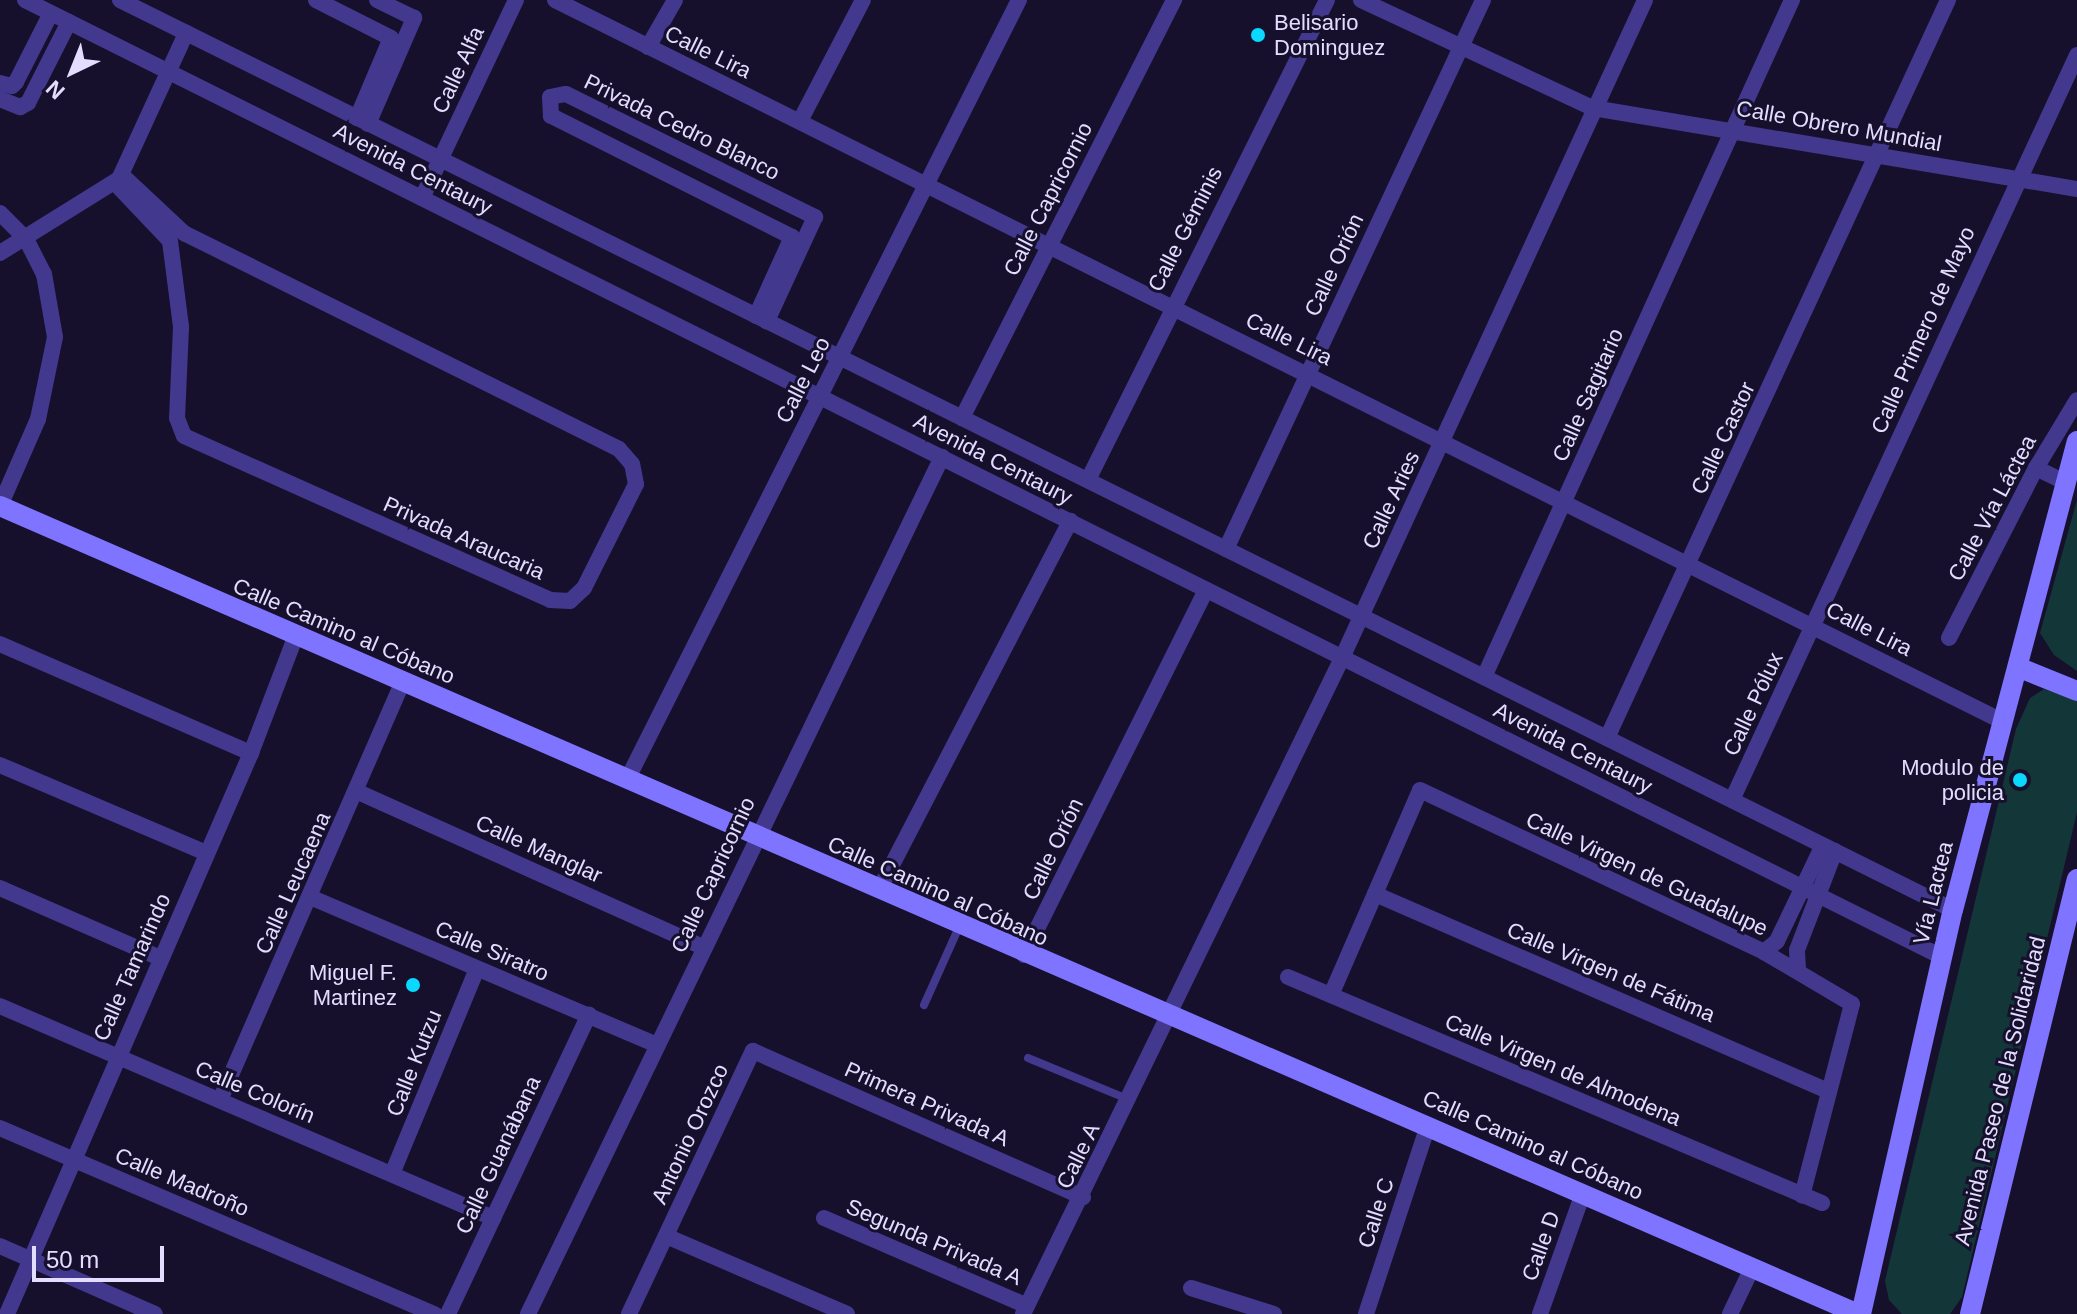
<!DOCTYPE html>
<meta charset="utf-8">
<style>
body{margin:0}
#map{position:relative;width:2077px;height:1314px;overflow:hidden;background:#17102d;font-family:Helvetica,sans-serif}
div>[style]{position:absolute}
.green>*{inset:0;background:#133738}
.lane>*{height:8px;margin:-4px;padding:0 4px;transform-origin:4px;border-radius:4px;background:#42398e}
.street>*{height:16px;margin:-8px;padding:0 8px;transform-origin:8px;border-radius:8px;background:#42398e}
.secondary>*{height:20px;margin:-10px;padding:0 10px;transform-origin:10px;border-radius:10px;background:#7f74ff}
.dots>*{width:22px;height:22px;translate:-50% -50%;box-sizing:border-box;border:4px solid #17102d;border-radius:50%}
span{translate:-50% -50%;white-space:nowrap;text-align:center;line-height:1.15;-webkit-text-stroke:6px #17102d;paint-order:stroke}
.poi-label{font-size:22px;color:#e3ddff}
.left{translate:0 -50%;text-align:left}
.right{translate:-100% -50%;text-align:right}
.street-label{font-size:22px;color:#e3ddff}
.north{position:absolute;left:32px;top:32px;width:80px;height:80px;-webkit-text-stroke:6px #17102d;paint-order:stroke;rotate:223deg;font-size:22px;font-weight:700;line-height:32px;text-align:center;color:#e3ddff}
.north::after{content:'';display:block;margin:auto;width:28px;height:36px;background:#e3ddff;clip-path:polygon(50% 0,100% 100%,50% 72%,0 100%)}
.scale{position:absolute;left:32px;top:1246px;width:132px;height:36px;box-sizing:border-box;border:4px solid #e3ddff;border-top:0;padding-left:10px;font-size:24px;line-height:28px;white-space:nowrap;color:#e3ddff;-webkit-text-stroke:6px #17102d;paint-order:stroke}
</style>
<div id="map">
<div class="green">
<div style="clip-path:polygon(2077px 500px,2077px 671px,2054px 655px,2040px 633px)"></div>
<div style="clip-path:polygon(2044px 689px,2077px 700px,2077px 812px,1962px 1297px,1950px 1314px,1902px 1314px,1889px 1300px,1885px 1281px,2016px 729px,2030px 698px)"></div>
</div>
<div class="lane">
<div style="left:924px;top:1005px;width:85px;rotate:-65.8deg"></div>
<div style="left:1028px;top:1058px;width:110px;rotate:22.4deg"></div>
</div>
<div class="street">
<div style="left:25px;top:0;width:2143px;rotate:26.53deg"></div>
<div style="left:120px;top:0;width:2046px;rotate:26.4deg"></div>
<div style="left:316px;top:0;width:84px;rotate:26.9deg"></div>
<div style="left:391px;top:38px;width:87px;rotate:113deg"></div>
<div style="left:555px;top:0;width:1617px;rotate:26.49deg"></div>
<div style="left:1361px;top:0;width:256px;rotate:25deg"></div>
<div style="left:1593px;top:108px;width:491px;rotate:9.5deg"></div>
<div style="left:648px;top:47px;width:54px;rotate:-60.1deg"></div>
<div style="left:0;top:83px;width:12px;rotate:14deg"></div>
<div style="left:12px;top:86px;width:6px;rotate:-45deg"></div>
<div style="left:16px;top:82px;width:77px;rotate:-63.1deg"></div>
<div style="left:0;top:99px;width:22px;rotate:22deg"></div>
<div style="left:20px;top:107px;width:9px;rotate:-27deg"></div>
<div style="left:28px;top:103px;width:91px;rotate:-63.2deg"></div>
<div style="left:800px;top:121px;width:136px;rotate:-62.5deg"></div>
<div style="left:368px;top:124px;width:116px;rotate:-66.5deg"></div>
<div style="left:414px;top:18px;width:41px;rotate:-154.1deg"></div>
<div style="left:115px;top:183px;width:80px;rotate:46.5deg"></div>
<div style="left:170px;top:241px;width:87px;rotate:82.7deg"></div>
<div style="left:181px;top:327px;width:91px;rotate:92.5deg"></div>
<div style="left:177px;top:418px;width:19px;rotate:69deg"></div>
<div style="left:184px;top:436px;width:401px;rotate:24.1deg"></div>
<div style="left:550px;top:600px;width:20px;rotate:3deg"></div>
<div style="left:570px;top:601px;width:19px;rotate:-43deg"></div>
<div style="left:584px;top:588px;width:116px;rotate:-63.4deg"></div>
<div style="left:636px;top:484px;width:20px;rotate:-101deg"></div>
<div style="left:632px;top:464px;width:20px;rotate:-131deg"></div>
<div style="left:619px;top:449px;width:484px;rotate:-153.6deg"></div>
<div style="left:185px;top:234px;width:86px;rotate:-136.9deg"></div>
<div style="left:422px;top:198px;width:219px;rotate:-64.6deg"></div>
<div style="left:0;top:213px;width:37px;rotate:45deg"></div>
<div style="left:26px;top:239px;width:39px;rotate:63deg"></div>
<div style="left:44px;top:274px;width:64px;rotate:80.1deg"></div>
<div style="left:55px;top:337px;width:84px;rotate:101.7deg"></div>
<div style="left:38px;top:419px;width:95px;rotate:113.6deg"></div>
<div style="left:0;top:253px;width:140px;rotate:-31.9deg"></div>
<div style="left:119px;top:179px;width:161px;rotate:-65.3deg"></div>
<div style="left:756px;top:316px;width:87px;rotate:-65.5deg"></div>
<div style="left:792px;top:237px;width:270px;rotate:-153.3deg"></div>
<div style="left:551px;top:116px;width:19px;rotate:-93deg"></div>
<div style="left:550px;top:97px;width:16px;rotate:-11deg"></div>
<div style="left:566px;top:94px;width:278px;rotate:26.3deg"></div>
<div style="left:815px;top:217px;width:115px;rotate:114.8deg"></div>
<div style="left:962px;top:418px;width:469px;rotate:-63.1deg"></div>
<div style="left:2036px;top:468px;width:34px;rotate:26deg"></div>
<div style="left:1088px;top:480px;width:536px;rotate:-63.53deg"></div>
<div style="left:1226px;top:549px;width:606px;rotate:-64.91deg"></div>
<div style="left:1949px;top:638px;width:191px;rotate:-62.9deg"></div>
<div style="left:2036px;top:468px;width:79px;rotate:-58.9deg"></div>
<div style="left:0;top:644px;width:274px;rotate:23.5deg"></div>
<div style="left:1484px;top:677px;width:744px;rotate:-65.54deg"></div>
<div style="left:1607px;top:738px;width:813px;rotate:-65.2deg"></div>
<div style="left:0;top:765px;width:224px;rotate:23.1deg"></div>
<div style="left:627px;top:780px;width:873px;rotate:-63.32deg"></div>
<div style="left:358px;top:792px;width:378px;rotate:24.2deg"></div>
<div style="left:1732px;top:800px;width:821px;rotate:-65.15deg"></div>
<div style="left:0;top:888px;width:175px;rotate:23.6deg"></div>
<div style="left:879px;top:890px;width:416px;rotate:-62.6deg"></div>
<div style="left:1375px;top:894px;width:495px;rotate:23.5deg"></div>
<div style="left:310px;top:897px;width:377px;rotate:23.1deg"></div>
<div style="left:1764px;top:952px;width:17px;rotate:-40deg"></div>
<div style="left:1777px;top:941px;width:106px;rotate:-64.4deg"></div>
<div style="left:1024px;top:955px;width:408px;rotate:-63.5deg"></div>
<div style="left:1798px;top:970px;width:20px;rotate:-93deg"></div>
<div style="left:1797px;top:950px;width:106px;rotate:-69deg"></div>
<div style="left:1288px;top:977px;width:580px;rotate:22.94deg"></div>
<div style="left:1331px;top:995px;width:223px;rotate:-66.5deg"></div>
<div style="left:1420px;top:790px;width:380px;rotate:25.2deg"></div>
<div style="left:1764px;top:952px;width:102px;rotate:30.6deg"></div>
<div style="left:1852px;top:1004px;width:198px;rotate:104.6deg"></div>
<div style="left:0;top:1006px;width:537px;rotate:23.27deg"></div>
<div style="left:220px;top:1100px;width:456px;rotate:-66.4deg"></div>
<div style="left:0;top:1128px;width:473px;rotate:23.2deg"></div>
<div style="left:392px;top:1174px;width:222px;rotate:-67.5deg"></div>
<div style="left:824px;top:1218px;width:221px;rotate:23.4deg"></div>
<div style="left:666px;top:1236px;width:197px;rotate:23.3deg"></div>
<div style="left:0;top:1246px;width:169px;rotate:23.7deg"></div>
<div style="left:1191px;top:1288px;width:87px;rotate:17.4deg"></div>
<div style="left:7px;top:1314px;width:612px;rotate:-66.49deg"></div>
<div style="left:251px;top:753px;width:123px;rotate:-69.1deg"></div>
<div style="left:448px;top:1314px;width:331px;rotate:-64.8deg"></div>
<div style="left:528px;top:1314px;width:952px;rotate:-64.22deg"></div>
<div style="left:629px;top:1314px;width:291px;rotate:-64.8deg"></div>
<div style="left:753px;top:1051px;width:361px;rotate:23.9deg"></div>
<div style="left:1023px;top:1314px;width:729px;rotate:-64.07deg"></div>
<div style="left:1342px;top:658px;width:724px;rotate:-65.27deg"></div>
<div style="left:1366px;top:1314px;width:199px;rotate:-71.8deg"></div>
<div style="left:1540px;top:1314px;width:128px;rotate:-70.4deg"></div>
<div style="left:1730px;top:1314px;width:51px;rotate:-64.4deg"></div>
</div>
<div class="secondary">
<div style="left:0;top:506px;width:2026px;rotate:23.5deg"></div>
<div style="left:2020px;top:668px;width:61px;rotate:22deg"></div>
<div style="left:1861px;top:1314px;width:414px;rotate:-77.2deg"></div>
<div style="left:1953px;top:910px;width:485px;rotate:-75.2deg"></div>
<div style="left:1970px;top:1314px;width:448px;rotate:-76.2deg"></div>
</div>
<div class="dots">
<div style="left:1258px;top:35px;background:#09d8ff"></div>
<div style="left:2020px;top:780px;background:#09d8ff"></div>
<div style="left:413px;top:985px;background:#09d8ff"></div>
</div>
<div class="poi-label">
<span class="left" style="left:1274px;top:35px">Belisario<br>Dominguez</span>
<span class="right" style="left:2004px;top:780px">Modulo de<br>policia</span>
<span class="right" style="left:397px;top:985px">Miguel F.<br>Martinez</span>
</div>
<div class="street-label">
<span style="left:708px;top:52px;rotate:26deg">Calle Lira</span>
<span style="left:458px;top:70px;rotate:-65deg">Calle Alfa</span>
<span style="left:1839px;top:126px;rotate:10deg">Calle Obrero Mundial</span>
<span style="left:682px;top:127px;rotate:26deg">Privada Cedro Blanco</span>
<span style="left:413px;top:169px;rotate:27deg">Avenida Centaury</span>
<span style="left:1048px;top:199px;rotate:-63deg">Calle Capricornio</span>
<span style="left:1185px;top:229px;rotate:-63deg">Calle Géminis</span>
<span style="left:1334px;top:265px;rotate:-65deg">Calle Orión</span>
<span style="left:1923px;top:330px;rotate:-66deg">Calle Primero de Mayo</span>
<span style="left:1289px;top:339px;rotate:26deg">Calle Lira</span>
<span style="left:803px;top:380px;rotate:-63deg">Calle Leo</span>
<span style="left:1588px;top:395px;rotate:-66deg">Calle Sagitario</span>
<span style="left:1723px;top:438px;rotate:-65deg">Calle Castor</span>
<span style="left:993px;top:459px;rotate:27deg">Avenida Centaury</span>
<span style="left:1391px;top:500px;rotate:-65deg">Calle Aries</span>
<span style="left:1992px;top:508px;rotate:-62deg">Calle Vía Láctea</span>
<span style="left:464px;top:538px;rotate:24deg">Privada Araucaria</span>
<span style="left:1869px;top:629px;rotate:27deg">Calle Lira</span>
<span style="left:344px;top:631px;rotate:23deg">Calle Camino al Cóbano</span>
<span style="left:1753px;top:704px;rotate:-65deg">Calle Pólux</span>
<span style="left:1573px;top:748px;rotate:27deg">Avenida Centaury</span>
<span style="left:539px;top:849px;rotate:24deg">Calle Manglar</span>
<span style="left:1053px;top:849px;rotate:-64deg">Calle Orión</span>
<span style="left:1647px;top:874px;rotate:25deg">Calle Virgen de Guadalupe</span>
<span style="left:713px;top:875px;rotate:-65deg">Calle Capricornio</span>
<span style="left:293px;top:883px;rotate:-66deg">Calle Leucaena</span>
<span style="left:938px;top:891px;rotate:24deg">Calle Camino al Cóbano</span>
<span style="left:1933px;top:893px;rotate:-76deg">Vía Lactea</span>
<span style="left:492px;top:951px;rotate:23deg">Calle Siratro</span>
<span style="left:132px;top:967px;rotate:-66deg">Calle Tamarindo</span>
<span style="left:1611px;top:972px;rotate:23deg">Calle Virgen de Fátima</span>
<span style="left:414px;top:1063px;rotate:-68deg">Calle Kutzu</span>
<span style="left:1563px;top:1070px;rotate:23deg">Calle Virgen de Almodena</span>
<span style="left:2000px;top:1091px;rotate:-76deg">Avenida Paseo de la Solidaridad</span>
<span style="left:255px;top:1092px;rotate:23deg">Calle Colorín</span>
<span style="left:927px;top:1104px;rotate:24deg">Primera Privada A</span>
<span style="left:690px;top:1134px;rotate:-65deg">Antonio Orozco</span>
<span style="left:1533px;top:1145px;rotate:24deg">Calle Camino al Cóbano</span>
<span style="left:498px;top:1155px;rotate:-65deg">Calle Guanábana</span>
<span style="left:1078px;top:1156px;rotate:-64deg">Calle A</span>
<span style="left:182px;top:1182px;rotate:23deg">Calle Madroño</span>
<span style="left:1376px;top:1213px;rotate:-72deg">Calle C</span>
<span style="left:934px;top:1242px;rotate:23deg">Segunda Privada A</span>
<span style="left:1541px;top:1246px;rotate:-70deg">Calle D</span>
</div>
<div class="north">N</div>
<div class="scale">50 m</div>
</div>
